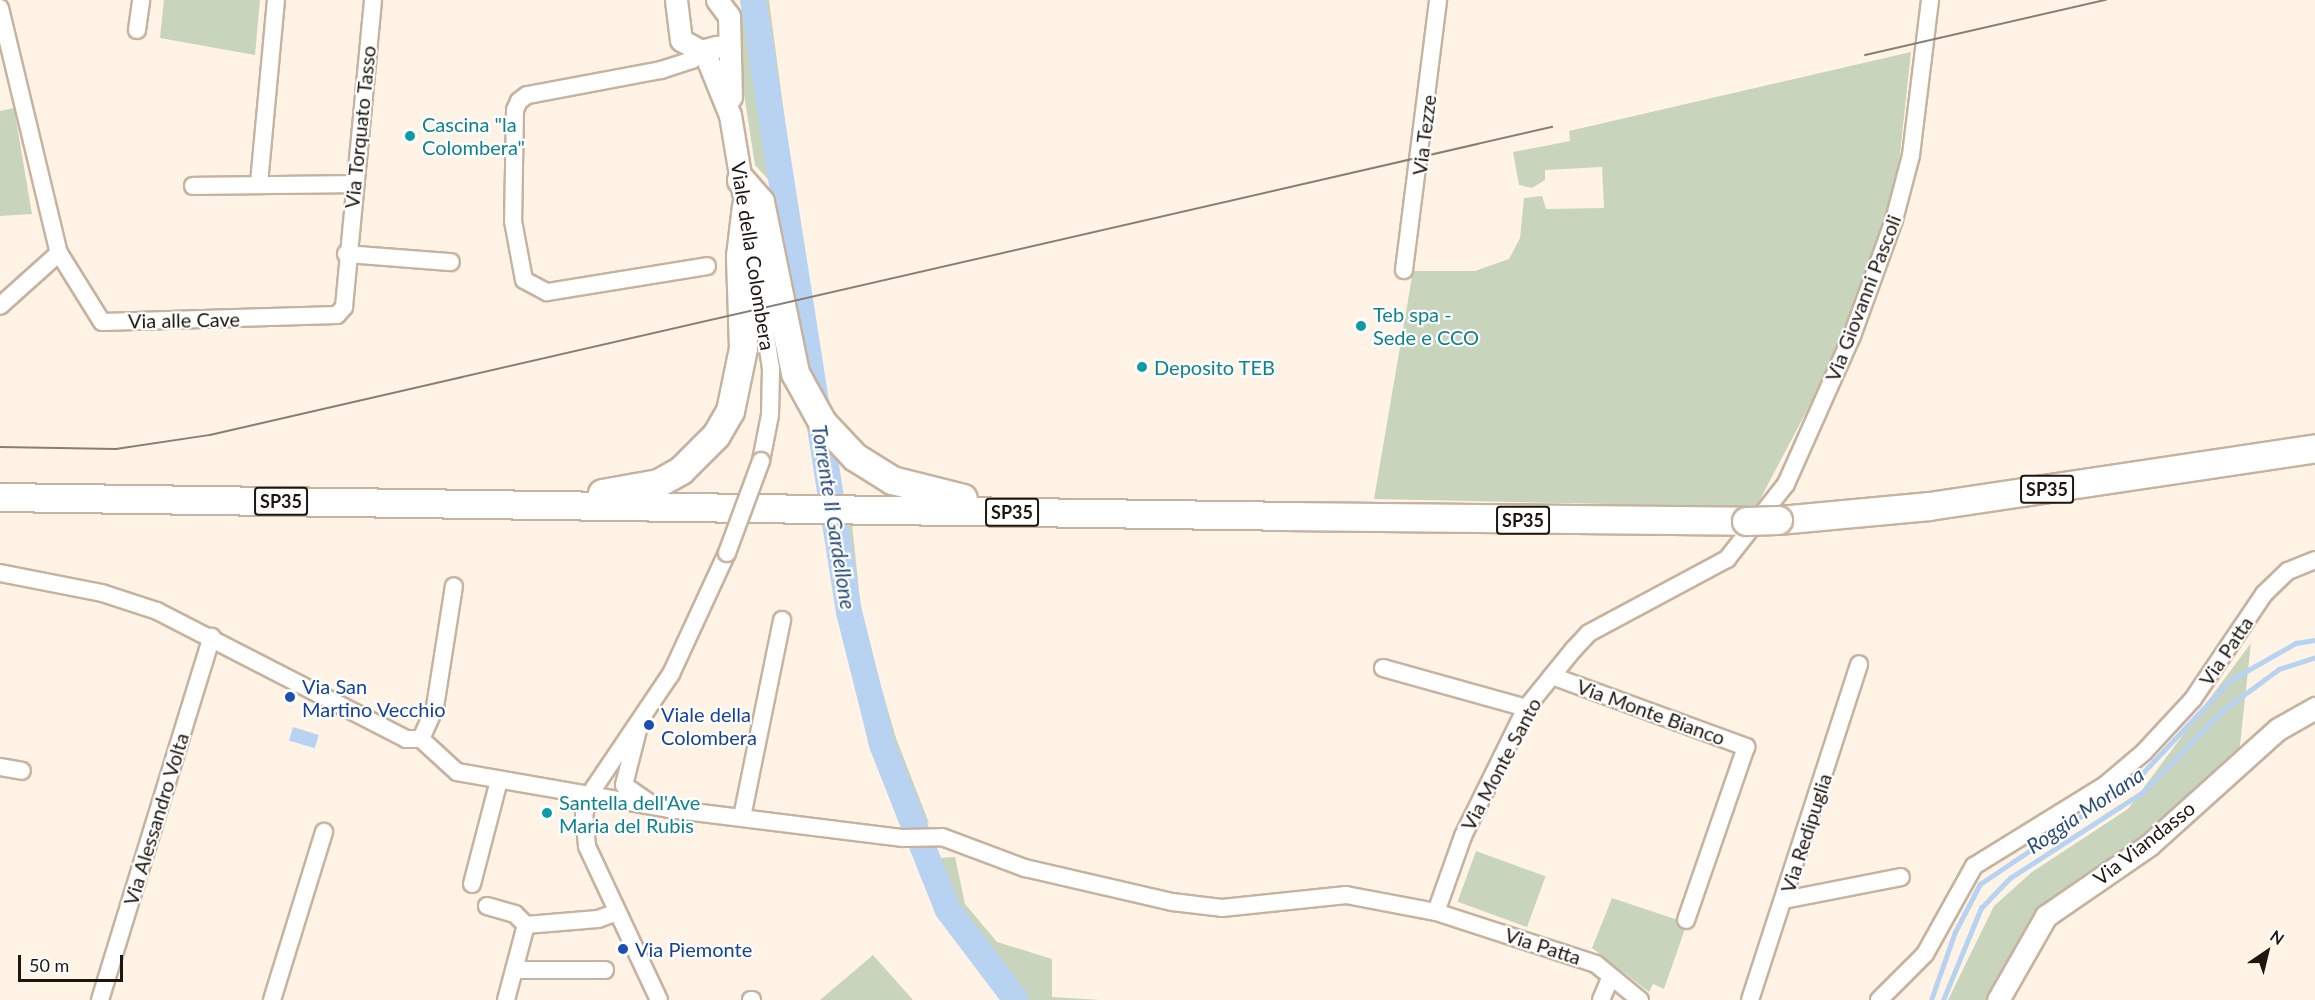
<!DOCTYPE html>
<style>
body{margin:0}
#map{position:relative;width:2315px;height:1000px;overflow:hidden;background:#fff3e6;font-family:Lato,sans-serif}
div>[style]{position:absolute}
.green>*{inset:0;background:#c8d5bc;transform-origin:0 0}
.water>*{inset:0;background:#b8d2f2;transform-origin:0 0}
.stream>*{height:4.5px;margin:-2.25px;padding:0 2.25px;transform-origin:2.25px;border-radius:2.25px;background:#b8d2f2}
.river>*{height:26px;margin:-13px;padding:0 13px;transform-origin:13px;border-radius:13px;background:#b8d2f2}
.roads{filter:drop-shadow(2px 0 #c6b39f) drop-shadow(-2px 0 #c6b39f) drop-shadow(0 2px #c6b39f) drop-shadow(0 -2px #c6b39f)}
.minor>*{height:16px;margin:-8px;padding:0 8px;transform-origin:8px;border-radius:8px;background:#fff}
.tertiary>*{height:21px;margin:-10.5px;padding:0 10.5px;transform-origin:10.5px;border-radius:10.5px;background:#fff}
.trunk>*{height:27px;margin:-13.5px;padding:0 13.5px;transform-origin:13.5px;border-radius:13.5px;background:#fff}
.tram>*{height:1.5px;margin:-0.75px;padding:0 0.75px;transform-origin:0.75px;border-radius:0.75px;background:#877e74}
.bridges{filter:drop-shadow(2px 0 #c6b39f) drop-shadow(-2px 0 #c6b39f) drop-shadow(0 2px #c6b39f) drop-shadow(0 -2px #c6b39f)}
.minor-bridge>*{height:16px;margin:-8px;padding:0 8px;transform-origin:8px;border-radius:8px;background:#fff}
.trunk-bridge>*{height:27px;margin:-13.5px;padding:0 13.5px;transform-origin:13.5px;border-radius:13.5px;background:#fff}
.dots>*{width:16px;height:16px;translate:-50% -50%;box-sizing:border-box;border:3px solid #fff;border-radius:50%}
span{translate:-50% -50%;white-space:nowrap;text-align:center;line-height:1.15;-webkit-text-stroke:4.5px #fff;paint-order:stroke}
.shield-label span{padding:2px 4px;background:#fff;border:2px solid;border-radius:4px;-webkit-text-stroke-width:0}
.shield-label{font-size:18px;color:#1d170f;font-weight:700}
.culture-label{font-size:20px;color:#0d838f}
.left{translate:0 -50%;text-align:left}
.street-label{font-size:20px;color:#1d170f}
.transit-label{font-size:20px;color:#164399}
.water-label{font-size:21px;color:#2a4d78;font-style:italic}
.north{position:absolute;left:2237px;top:922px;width:60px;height:60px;-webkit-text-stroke:4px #fff;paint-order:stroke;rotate:35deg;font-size:16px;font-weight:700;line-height:24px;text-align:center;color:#1d170f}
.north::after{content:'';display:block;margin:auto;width:21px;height:27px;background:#1d170f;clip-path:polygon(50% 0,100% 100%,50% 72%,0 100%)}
.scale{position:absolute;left:18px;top:955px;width:105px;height:27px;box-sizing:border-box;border:3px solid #1d170f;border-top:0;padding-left:8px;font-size:18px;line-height:21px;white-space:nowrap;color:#1d170f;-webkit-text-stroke:4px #fff;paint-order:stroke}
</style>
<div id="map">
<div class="green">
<div style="clip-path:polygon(164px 0,260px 0,255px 55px,160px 38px)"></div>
<div style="clip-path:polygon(741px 0,769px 0,807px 287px,792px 291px,773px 185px,755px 165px,743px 88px)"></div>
<div style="clip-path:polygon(1911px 52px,1898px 172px,1886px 218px,1831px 365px,1756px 507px,1374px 499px,1413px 271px,1475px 271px,1509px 259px,1520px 238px,1524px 198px,1542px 196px,1546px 209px,1604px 208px,1602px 167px,1545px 170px,1545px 180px,1532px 188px,1519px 185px,1513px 152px,1570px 141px,1569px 131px)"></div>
<div style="clip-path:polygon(14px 108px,32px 214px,0 216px,0 111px)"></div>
<div style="clip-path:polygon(827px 523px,852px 523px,862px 621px,896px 738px,929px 823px,899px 823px,868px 743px)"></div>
<div style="clip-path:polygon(2251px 643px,2239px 754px,2104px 866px,2038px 937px,2006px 1000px,1948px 1000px,1994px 906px,2032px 872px,2128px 809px)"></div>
<div style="left:1476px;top:851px;width:74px;height:54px;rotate:20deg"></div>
<div style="clip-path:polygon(955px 857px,965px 904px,997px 942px,1052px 959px,1052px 997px,1101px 1000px,1011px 1000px,954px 929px,919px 859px)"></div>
<div style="clip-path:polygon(1612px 898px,1687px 923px,1664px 989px,1653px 984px,1649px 992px,1592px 948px)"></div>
<div style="clip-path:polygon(873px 955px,913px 1000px,820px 1000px)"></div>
</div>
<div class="water">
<div style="left:293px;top:727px;width:27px;height:14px;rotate:17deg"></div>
</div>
<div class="stream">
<div style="left:1931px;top:1000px;width:72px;rotate:-70.6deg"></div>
<div style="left:1955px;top:932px;width:54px;rotate:-62.5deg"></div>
<div style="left:1980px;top:884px;width:190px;rotate:-33.9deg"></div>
<div style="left:2138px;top:778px;width:133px;rotate:-46.8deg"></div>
<div style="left:2229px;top:681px;width:77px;rotate:-29.6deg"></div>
<div style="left:2296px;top:643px;width:19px;rotate:-9deg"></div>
<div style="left:1943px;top:1000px;width:100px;rotate:-67.6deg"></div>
<div style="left:1981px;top:908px;width:42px;rotate:-46deg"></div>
<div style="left:2010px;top:878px;width:158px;rotate:-32.9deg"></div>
<div style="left:2143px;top:792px;width:113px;rotate:-45.7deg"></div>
<div style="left:2222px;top:711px;width:71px;rotate:-36.4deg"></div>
<div style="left:2279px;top:669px;width:38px;rotate:-18deg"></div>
</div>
<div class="river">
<div style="left:753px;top:0;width:619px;rotate:81.09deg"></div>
<div style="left:849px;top:612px;width:139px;rotate:75.9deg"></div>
<div style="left:883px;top:747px;width:175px;rotate:68.3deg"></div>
<div style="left:948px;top:910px;width:113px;rotate:52.9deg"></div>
</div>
<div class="roads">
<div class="minor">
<div style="left:0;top:8px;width:252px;rotate:76.5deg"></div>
<div style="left:59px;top:253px;width:79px;rotate:138.1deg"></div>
<div style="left:137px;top:30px;width:30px;rotate:-82deg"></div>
<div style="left:701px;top:51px;width:13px;rotate:135deg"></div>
<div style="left:692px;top:60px;width:33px;rotate:162deg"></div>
<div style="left:661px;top:70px;width:136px;rotate:169.4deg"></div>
<div style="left:527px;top:95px;width:10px;rotate:143deg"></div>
<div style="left:519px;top:101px;width:10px;rotate:114deg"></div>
<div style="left:515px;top:110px;width:111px;rotate:91deg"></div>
<div style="left:513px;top:221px;width:60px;rotate:79.4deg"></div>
<div style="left:524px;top:280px;width:26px;rotate:28deg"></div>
<div style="left:547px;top:292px;width:162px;rotate:-9.2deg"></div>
<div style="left:259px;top:183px;width:184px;rotate:-84.7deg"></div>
<div style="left:193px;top:186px;width:162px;rotate:-0.7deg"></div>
<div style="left:750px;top:233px;width:137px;rotate:81.2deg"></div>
<div style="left:771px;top:368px;width:47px;rotate:91.2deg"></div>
<div style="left:770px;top:415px;width:47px;rotate:101.1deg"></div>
<div style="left:59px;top:253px;width:81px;rotate:58.1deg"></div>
<div style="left:102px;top:322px;width:235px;rotate:-1.7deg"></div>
<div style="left:337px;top:315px;width:11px;rotate:-49deg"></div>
<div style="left:344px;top:307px;width:308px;rotate:-84.6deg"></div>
<div style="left:346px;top:254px;width:105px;rotate:4.4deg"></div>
<div style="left:1404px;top:270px;width:272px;rotate:-82.8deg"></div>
<div style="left:0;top:573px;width:104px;rotate:11.1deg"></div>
<div style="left:102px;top:593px;width:58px;rotate:18.1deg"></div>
<div style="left:157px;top:611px;width:280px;rotate:27.2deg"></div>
<div style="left:406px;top:739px;width:15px"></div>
<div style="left:421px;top:739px;width:49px;rotate:42.5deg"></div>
<div style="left:457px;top:772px;width:215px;rotate:9.9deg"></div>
<div style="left:669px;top:809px;width:236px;rotate:7.1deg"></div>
<div style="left:903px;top:838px;width:39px;rotate:-1deg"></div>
<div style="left:942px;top:837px;width:89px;rotate:20.5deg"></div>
<div style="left:1025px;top:868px;width:151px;rotate:13deg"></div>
<div style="left:1172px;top:902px;width:50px;rotate:6.8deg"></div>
<div style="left:1222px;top:908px;width:125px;rotate:-6deg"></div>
<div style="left:1346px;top:895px;width:92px;rotate:10.7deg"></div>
<div style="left:1436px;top:912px;width:168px;rotate:18deg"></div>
<div style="left:1596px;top:964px;width:57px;rotate:39.3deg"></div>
<div style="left:1383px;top:668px;width:148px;rotate:15.6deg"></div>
<div style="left:1552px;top:676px;width:207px;rotate:20.1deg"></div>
<div style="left:1746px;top:747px;width:183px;rotate:109.1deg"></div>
<div style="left:638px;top:730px;width:57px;rotate:104.3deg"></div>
<div style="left:624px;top:785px;width:29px;rotate:35deg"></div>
<div style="left:421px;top:739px;width:35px;rotate:-66deg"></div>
<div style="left:435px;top:707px;width:122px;rotate:-81.1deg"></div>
<div style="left:0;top:767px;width:22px;rotate:10deg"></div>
<div style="left:742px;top:817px;width:201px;rotate:-78.5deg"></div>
<div style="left:472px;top:884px;width:107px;rotate:-75.4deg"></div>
<div style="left:1784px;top:900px;width:119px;rotate:-11.1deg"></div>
<div style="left:487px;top:906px;width:29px;rotate:16deg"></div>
<div style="left:515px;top:914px;width:16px;rotate:45deg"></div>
<div style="left:1436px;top:912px;width:81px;rotate:-70.4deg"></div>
<div style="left:1463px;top:836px;width:143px;rotate:-63.8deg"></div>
<div style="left:1526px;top:708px;width:75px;rotate:-51deg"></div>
<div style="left:1573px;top:650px;width:23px;rotate:-47deg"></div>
<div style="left:1589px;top:633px;width:157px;rotate:-28.2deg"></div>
<div style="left:1727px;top:559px;width:95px;rotate:-51.8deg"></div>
<div style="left:1786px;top:484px;width:162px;rotate:-66deg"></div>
<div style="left:1852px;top:336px;width:123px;rotate:-70.1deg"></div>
<div style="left:1894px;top:220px;width:67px;rotate:-75.3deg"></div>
<div style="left:1911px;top:155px;width:156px;rotate:-83deg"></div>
<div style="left:514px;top:970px;width:91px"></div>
<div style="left:100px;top:1000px;width:380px;rotate:-72.9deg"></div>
<div style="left:272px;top:1000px;width:176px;rotate:-72.8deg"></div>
<div style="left:506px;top:1000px;width:78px;rotate:-75.1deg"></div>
<div style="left:526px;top:925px;width:72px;rotate:-4.8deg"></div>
<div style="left:598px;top:919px;width:20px;rotate:-20deg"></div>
<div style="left:659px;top:1000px;width:170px;rotate:-115.1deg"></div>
<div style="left:587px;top:846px;width:32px;rotate:-95deg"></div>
<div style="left:584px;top:814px;width:28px;rotate:-69deg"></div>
<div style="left:594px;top:788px;width:138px;rotate:-56deg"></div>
<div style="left:671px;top:674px;width:133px;rotate:-65.2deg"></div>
<div style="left:751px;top:1000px;width:1px"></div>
<div style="left:1601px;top:1000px;width:25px;rotate:-67deg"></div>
<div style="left:1750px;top:1000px;width:353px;rotate:-72deg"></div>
<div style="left:1879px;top:1000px;width:65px;rotate:-45deg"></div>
<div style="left:1925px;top:954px;width:101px;rotate:-60.9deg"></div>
<div style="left:1974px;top:866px;width:154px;rotate:-31.7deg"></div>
<div style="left:2105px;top:785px;width:51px;rotate:-40.2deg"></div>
<div style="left:2144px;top:752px;width:72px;rotate:-47.2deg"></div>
<div style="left:2193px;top:699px;width:127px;rotate:-55.9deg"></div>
<div style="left:2264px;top:594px;width:33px;rotate:-44deg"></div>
<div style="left:2288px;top:571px;width:29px;rotate:-22deg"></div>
</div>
<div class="tertiary">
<div style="left:676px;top:0;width:40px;rotate:82.9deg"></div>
<div style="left:681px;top:40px;width:23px;rotate:29deg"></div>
<div style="left:701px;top:51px;width:16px;rotate:-15deg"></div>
<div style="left:717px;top:0;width:20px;rotate:53deg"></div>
<div style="left:729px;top:16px;width:81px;rotate:88.6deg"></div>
<div style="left:704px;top:51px;width:69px;rotate:67.9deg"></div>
<div style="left:730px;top:115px;width:79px;rotate:80.5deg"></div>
<div style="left:1998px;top:1000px;width:97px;rotate:-60.3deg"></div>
<div style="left:2046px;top:916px;width:125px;rotate:-34.6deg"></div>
<div style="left:2149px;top:845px;width:173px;rotate:-42deg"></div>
<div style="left:2278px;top:729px;width:43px;rotate:-29.6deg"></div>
</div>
<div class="trunk">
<div style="left:741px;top:180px;width:29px;rotate:49deg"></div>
<div style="left:760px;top:202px;width:175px;rotate:78.4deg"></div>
<div style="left:795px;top:373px;width:56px;rotate:61.1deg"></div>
<div style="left:822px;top:422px;width:48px;rotate:46.7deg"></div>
<div style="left:855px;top:457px;width:44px;rotate:31.9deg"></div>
<div style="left:892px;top:480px;width:73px;rotate:14.2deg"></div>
<div style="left:602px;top:493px;width:57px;rotate:-10.1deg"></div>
<div style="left:658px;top:483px;width:26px;rotate:-29deg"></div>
<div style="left:681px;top:470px;width:49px;rotate:-45deg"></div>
<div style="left:716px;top:435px;width:28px;rotate:-60deg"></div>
<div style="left:730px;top:411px;width:64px;rotate:-78.3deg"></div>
<div style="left:743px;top:348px;width:92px;rotate:-91.9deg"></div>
<div style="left:740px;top:256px;width:50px;rotate:-83.2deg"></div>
<div style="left:0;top:497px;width:1299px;rotate:0.84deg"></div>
<div style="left:1283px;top:516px;width:463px;rotate:0.6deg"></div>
<div style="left:1778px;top:520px;width:152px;rotate:-5.3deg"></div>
<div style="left:1929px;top:506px;width:390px;rotate:-8.5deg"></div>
</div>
</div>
<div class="tram">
<div style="left:1865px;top:55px;width:247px;rotate:-12.9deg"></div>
<div style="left:0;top:447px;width:116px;rotate:1deg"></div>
<div style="left:116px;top:449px;width:95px;rotate:-8.5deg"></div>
<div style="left:210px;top:435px;width:1377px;rotate:-12.93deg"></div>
</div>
<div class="bridges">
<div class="minor-bridge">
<div style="left:727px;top:553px;width:98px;rotate:-69.7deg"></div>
</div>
<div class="trunk-bridge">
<div style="left:1746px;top:521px;width:32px;rotate:-2deg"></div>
</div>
</div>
<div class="dots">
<div style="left:410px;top:136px;background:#0f9aa8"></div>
<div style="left:1361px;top:326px;background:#0f9aa8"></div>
<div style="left:1142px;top:367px;background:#0f9aa8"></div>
<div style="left:290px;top:697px;background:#1a4fb4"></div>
<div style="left:649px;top:725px;background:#1a4fb4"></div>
<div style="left:547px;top:813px;background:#0f9aa8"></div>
<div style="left:623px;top:949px;background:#1a4fb4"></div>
</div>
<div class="shield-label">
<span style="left:2047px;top:489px">SP35</span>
<span style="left:281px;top:501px">SP35</span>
<span style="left:1012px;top:512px">SP35</span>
<span style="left:1523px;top:520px">SP35</span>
</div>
<div class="culture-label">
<span class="left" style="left:422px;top:136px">Cascina "la<br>Colombera"</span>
<span class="left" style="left:1373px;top:326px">Teb spa -<br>Sede e CCO</span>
<span class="left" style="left:1154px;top:367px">Deposito TEB</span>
<span class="left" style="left:559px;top:814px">Santella dell'Ave<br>Maria del Rubis</span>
</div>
<div class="street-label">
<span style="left:360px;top:127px;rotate:-84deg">Via Torquato Tasso</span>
<span style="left:1424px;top:135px;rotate:-83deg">Via Tezze</span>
<span style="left:753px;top:256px;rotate:81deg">Viale della Colombera</span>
<span style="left:1863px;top:298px;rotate:-69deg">Via Giovanni Pascoli</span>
<span style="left:184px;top:320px;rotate:-1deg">Via alle Cave</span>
<span style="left:2226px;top:651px;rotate:-56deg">Via Patta</span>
<span style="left:1651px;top:712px;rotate:20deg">Via Monte Bianco</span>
<span style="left:1501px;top:764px;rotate:-62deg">Via Monte Santo</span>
<span style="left:156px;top:819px;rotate:-73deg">Via Alessandro Volta</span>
<span style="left:1806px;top:833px;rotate:-72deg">Via Redipuglia</span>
<span style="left:2144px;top:843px;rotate:-38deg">Via Viandasso</span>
<span style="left:1543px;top:946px;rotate:18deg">Via Patta</span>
</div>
<div class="transit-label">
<span class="left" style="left:302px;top:698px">Via San<br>Martino Vecchio</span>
<span class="left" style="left:661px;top:726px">Viale della<br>Colombera</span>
<span class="left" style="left:635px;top:949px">Via Piemonte</span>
</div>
<div class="water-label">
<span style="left:834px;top:517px;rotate:81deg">Torrente Il Gardellone</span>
<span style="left:2085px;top:810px;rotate:-34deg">Roggia Morlana</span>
</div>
<div class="north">N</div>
<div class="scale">50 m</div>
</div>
